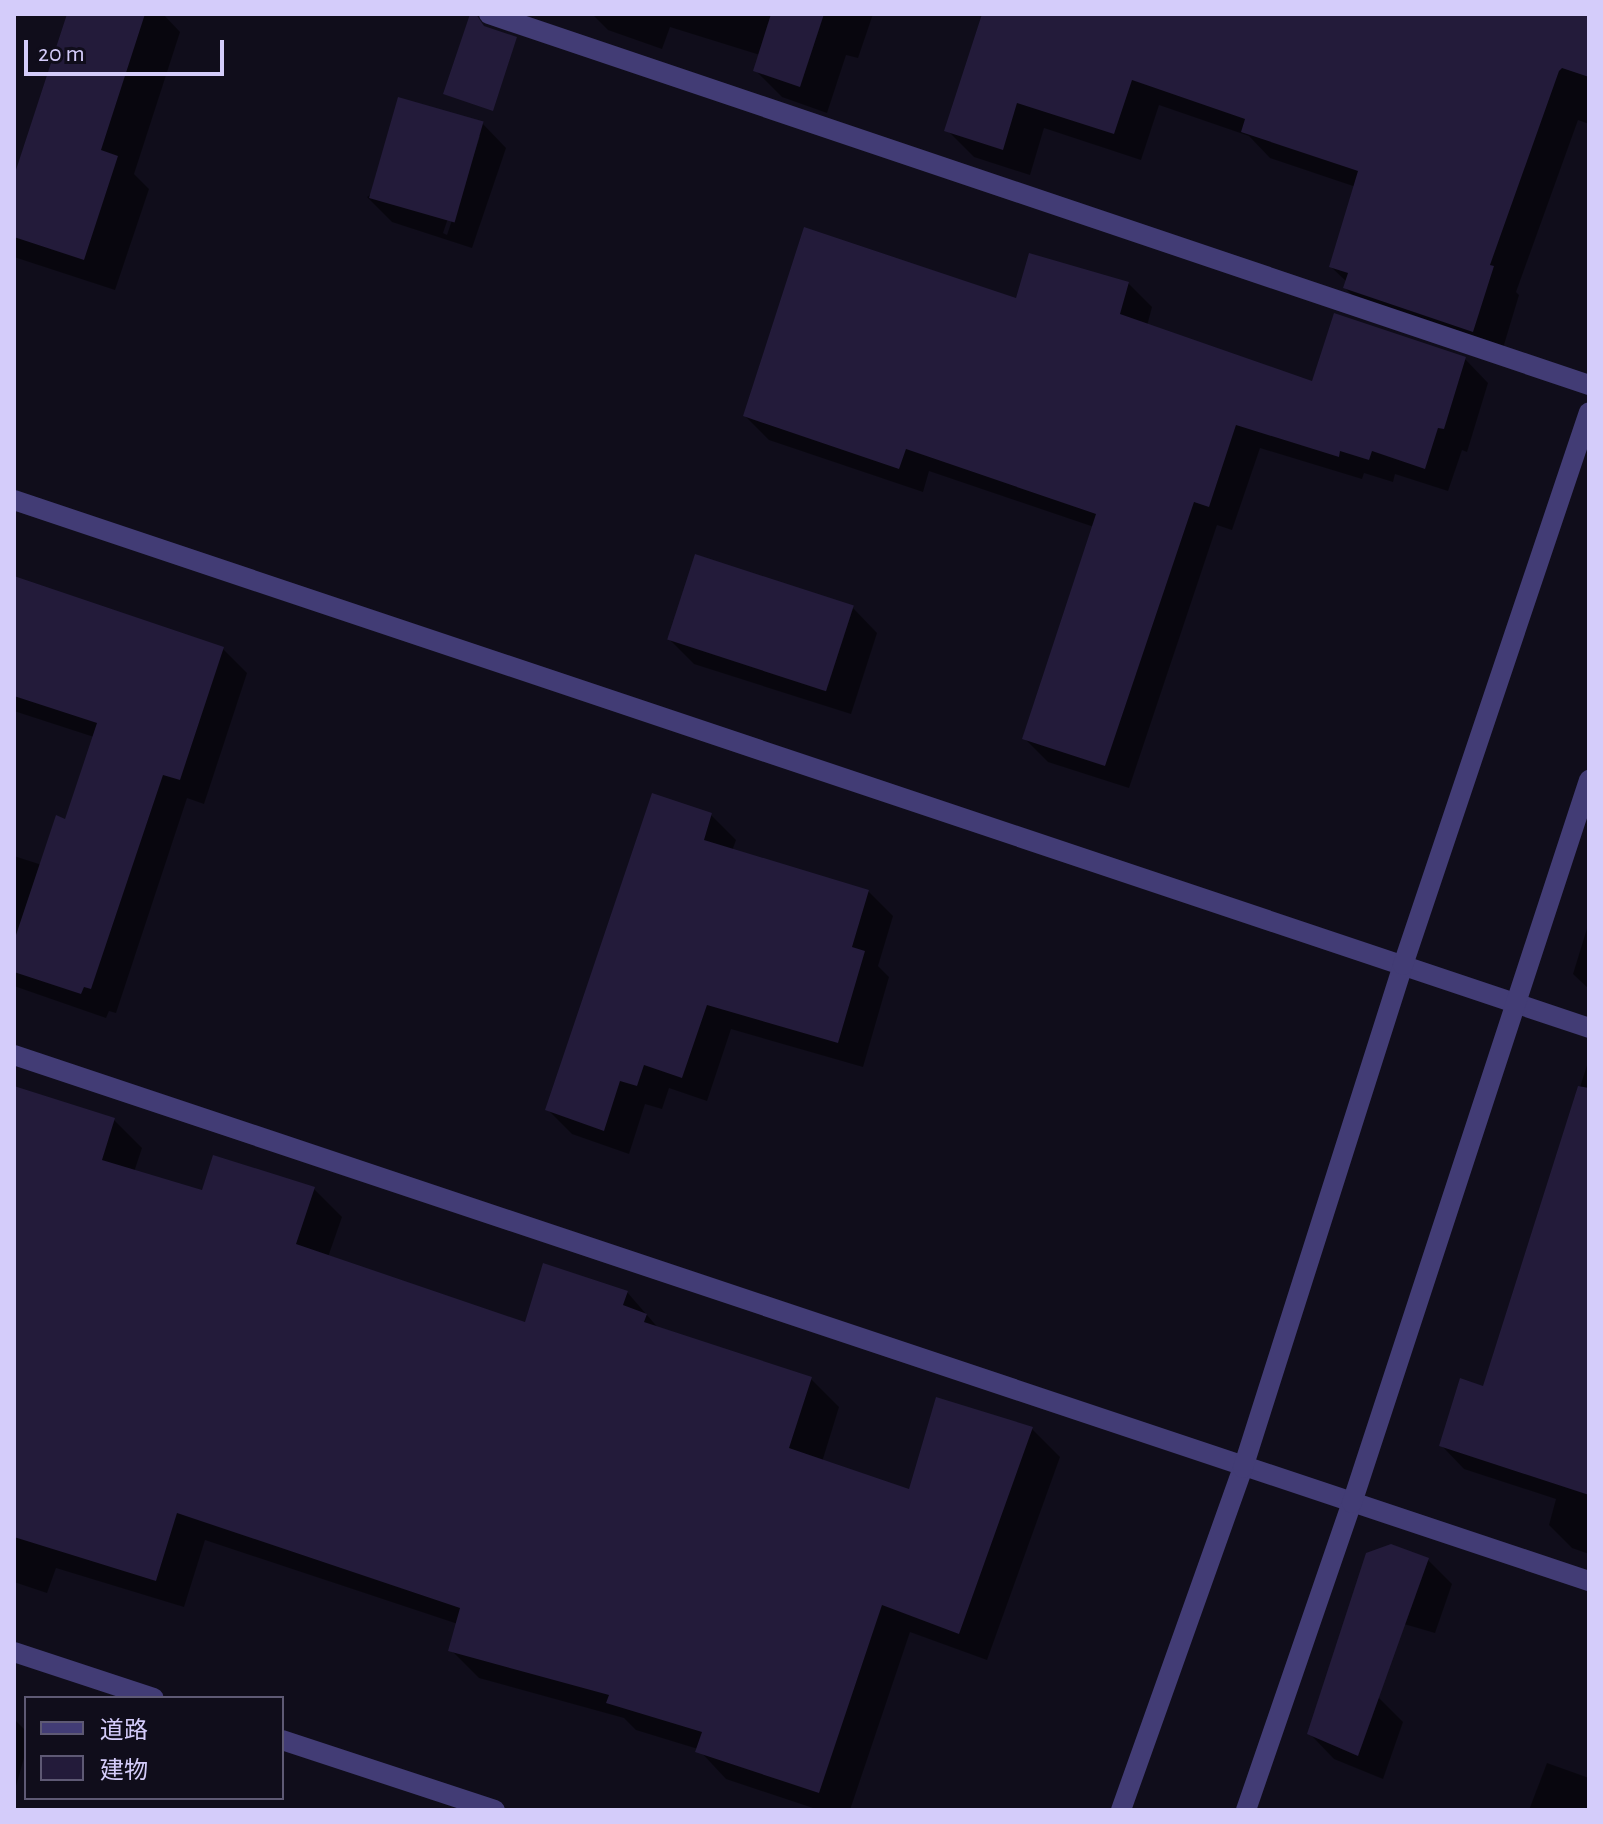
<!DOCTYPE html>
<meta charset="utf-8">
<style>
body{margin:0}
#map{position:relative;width:1603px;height:1824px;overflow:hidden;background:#100d1b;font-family:"Alegreya Sans","Noto Sans JP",sans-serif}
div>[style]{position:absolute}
.shadow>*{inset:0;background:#0007}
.building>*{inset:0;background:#231b3a;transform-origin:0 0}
.minor>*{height:20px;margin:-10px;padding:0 10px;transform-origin:10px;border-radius:10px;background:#423c75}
.tertiary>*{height:20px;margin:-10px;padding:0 10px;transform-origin:10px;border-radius:10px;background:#423c75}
span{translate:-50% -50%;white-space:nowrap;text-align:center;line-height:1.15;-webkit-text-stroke:6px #100d1b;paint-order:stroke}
.frame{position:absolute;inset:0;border:16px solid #d4ccfa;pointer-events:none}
.legend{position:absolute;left:24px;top:1696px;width:260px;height:104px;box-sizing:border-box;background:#100d1b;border:2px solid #5e5974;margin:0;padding:10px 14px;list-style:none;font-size:24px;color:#d4ccfa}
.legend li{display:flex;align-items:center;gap:16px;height:40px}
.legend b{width:40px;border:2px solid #5e5974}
.scale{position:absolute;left:24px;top:40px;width:200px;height:36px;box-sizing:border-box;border:4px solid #d4ccfa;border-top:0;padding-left:10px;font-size:24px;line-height:28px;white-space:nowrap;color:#d4ccfa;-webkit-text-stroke:6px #100d1b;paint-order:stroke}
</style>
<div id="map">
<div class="shadow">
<div style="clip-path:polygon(69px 14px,163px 14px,180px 32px,134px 174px,149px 189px,115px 290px,14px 257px,14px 182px)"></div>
<div style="clip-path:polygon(592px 14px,873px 14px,858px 58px,846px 55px,827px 113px,782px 97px,755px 70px,760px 55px,670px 27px,662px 49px,608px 30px)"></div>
<div style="clip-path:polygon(973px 14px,1589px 14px,1589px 124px,1578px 120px,1516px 292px,1519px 295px,1500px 358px,1372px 315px,1345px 288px,1347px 282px,1331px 267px,1356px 187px,1270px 158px,1249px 136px,1159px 105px,1141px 160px,1044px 128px,1030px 175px,974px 157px,947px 130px,983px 17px)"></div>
<div style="clip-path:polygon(evenodd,482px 123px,506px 148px,472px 248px,392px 222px,367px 197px,482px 123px,476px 136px,480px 136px,447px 235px,443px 233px,476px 136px)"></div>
<div style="clip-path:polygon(1128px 283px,1152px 307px,1147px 326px,1313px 384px,1465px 359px,1488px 383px,1467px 452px,1462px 450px,1448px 491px,1395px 474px,1393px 482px,1364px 473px,1362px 479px,1260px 448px,1232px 530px,1217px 525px,1129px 788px,1048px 762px,1024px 738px,1094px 527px,929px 471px,923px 492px,769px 440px,745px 416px,1017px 300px)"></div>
<div style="clip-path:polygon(14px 579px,223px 649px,247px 673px,204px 804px,187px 798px,116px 1013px,109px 1011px,106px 1018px,14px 986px,14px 856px,42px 865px,67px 821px,94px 737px,14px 711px)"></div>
<div style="clip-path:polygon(853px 608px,877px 633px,851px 714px,694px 664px,670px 640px)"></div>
<div style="clip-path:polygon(711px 815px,736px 840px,732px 851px,868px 891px,893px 916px,878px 966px,889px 977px,863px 1067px,731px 1029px,707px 1101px,669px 1088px,662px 1109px,645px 1104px,629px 1154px,572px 1134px,548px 1110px)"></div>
<div style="clip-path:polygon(1589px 922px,1589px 989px,1573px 974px)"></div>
<div style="clip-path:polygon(1589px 1059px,1589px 1554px,1572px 1548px,1549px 1525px,1556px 1499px,1464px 1469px,1441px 1445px,1484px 1388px)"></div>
<div style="clip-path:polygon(14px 1087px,114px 1120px,142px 1148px,134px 1172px,203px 1193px,314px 1189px,342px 1217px,328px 1257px,527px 1325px,627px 1292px,660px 1330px,811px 1379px,839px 1407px,822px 1462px,910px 1492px,1032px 1429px,1060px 1457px,987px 1660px,910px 1632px,850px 1810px,819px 1810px,726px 1779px,698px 1749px,636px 1730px,624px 1718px,479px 1678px,451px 1650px,458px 1624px,205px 1540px,184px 1607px,56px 1568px,47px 1593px,14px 1582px)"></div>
<div style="clip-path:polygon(1428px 1560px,1452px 1584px,1435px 1633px,1380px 1617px)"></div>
<div style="clip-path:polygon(1379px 1698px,1403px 1722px,1383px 1779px,1334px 1759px,1310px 1734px)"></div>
<div style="clip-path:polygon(14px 1719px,26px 1731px,26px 1751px,14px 1793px)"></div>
<div style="clip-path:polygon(1547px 1763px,1589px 1778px,1589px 1810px,1529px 1810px)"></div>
</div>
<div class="building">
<div style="clip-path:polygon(67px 14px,145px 14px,101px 150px,118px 156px,84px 260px,14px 237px,14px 176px)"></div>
<div style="clip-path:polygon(470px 14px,476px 14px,484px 26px,517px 37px,493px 111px,443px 94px)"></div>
<div style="clip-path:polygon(771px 14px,824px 14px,800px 87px,753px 71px)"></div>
<div style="clip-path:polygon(982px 14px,1589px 14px,1589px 77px,1562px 68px,1559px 71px,1490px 265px,1494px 266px,1473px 332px,1343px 288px,1348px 273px,1329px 267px,1358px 171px,1241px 132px,1245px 119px,1132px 80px,1114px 134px,1017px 103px,1003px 150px,944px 131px)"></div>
<div style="left:398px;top:97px;width:89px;height:105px;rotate:16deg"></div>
<div style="clip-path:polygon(804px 227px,1016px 298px,1029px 253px,1129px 282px,1120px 314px,1312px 381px,1334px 313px,1466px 357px,1444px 429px,1438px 428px,1425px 469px,1372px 451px,1369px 460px,1340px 451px,1339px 457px,1236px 425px,1209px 507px,1194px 502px,1105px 766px,1022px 739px,1096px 514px,906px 449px,899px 469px,743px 416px)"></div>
<div style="left:695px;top:554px;width:167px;height:90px;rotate:18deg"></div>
<div style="clip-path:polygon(14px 576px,224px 647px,180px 780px,163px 775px,91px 989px,84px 987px,81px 994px,14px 972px,14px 941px,56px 815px,65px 819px,97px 723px,14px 696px)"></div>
<div style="clip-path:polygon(652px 793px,712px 813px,704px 840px,869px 890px,852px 947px,865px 951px,838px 1043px,707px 1005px,682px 1078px,644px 1065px,637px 1086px,620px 1081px,604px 1131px,545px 1110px)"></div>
<div style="clip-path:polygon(14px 1086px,115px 1118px,102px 1160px,202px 1190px,213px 1155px,315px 1187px,296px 1244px,525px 1322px,543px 1263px,628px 1291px,623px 1305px,647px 1314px,644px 1322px,812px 1377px,789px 1448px,909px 1489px,936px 1397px,1033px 1427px,959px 1634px,882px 1605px,819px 1793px,695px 1752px,702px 1732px,606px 1703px,609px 1695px,448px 1651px,460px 1608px,177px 1513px,156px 1581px,14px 1537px)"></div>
<div style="clip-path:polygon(1578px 1086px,1589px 1088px,1589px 1495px,1439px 1446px,1460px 1378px,1483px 1386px)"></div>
<div style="clip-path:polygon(1391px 1544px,1429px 1558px,1358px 1756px,1307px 1734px,1366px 1553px)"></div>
</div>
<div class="minor">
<div style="left:489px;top:14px;width:1161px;rotate:18.64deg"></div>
<div style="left:14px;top:500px;width:1661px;rotate:18.53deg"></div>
<div style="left:14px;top:1055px;width:1661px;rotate:18.47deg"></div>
<div style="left:1121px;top:1810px;width:363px;rotate:-70.4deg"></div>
<div style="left:1243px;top:1468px;width:528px;rotate:-72.35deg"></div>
<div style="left:1403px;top:965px;width:583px;rotate:-71.41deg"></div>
<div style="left:1246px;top:1810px;width:325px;rotate:-71deg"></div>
<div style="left:1352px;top:1503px;width:761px;rotate:-71.85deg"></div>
</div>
<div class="tertiary">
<div style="left:14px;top:1652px;width:147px;rotate:18.2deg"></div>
<div style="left:282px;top:1740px;width:224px;rotate:18.2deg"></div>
</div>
<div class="frame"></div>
<ul class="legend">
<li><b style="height:10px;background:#423c75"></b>道路</li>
<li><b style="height:22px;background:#231b3a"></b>建物</li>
</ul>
<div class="scale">20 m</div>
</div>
